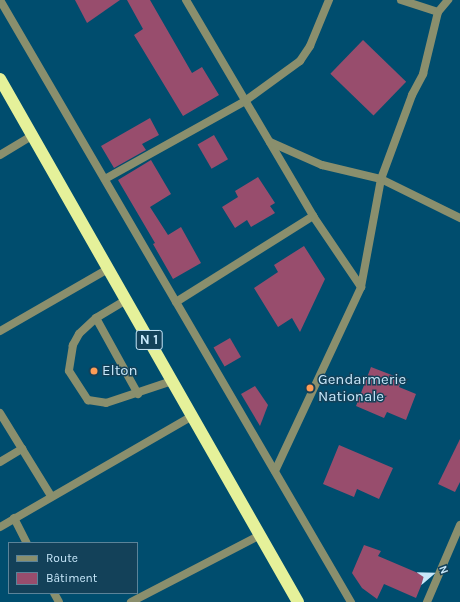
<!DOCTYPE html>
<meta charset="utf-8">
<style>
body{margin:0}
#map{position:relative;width:460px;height:602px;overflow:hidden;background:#004d6e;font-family:Karla,sans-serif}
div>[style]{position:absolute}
.building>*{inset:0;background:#984d6d;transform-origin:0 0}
.lane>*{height:8px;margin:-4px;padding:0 4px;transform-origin:4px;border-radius:4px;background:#8a8f6d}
.street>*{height:8px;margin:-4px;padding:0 4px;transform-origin:4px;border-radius:4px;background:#8a8f6d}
.highway>*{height:12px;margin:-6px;padding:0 6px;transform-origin:6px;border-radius:6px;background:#e5f19a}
.dots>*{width:11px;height:11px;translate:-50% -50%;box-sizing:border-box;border:2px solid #134159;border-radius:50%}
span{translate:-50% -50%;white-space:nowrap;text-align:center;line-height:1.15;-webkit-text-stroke:3px #134159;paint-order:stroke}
.shield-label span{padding:1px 3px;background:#134159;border:1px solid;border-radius:3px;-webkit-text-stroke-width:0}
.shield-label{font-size:14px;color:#c7e7fa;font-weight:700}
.poi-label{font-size:15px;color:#c7e7fa}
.left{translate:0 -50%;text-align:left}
.legend{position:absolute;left:8px;top:542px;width:130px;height:52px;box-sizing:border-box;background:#134159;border:1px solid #5b8399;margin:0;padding:5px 7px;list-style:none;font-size:12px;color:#c7e7fa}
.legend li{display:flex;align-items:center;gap:8px;height:20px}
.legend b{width:20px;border:1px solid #5b8399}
.north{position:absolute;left:412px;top:554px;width:40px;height:40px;-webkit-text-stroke:3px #134159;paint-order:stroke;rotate:70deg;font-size:11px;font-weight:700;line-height:16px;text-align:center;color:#c7e7fa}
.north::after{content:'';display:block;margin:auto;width:14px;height:18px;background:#c7e7fa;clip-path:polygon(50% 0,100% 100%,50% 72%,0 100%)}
</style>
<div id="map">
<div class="building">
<div style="clip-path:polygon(75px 0,120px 0,87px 23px)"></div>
<div style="clip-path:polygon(127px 0,150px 0,192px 73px,202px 67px,219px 95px,183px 116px,134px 35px,143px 29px)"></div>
<div style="left:363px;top:40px;width:60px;height:47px;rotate:44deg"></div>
<div style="clip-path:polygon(150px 118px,159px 135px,142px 144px,146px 150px,114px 168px,101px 146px)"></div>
<div style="left:214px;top:135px;width:28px;height:19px;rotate:60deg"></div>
<div style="clip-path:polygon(151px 160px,171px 194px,150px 207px,168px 235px,181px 227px,201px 263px,173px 279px,153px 244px,155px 243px,118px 180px)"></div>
<div style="clip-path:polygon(258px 177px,275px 203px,270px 206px,275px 213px,251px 227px,247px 220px,235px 228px,222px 207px,238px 197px,235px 191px)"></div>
<div style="clip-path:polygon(304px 246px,325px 279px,300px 332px,292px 318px,278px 327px,254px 288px,278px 272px,274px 265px)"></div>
<div style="left:230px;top:338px;width:22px;height:19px;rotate:60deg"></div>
<div style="clip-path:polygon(371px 367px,402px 379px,399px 387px,416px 394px,406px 420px,387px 412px,384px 418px,356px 406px)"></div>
<div style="clip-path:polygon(255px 386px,268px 405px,260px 426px,241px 394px)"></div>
<div style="clip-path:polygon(460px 439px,460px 482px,455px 492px,438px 484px)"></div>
<div style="clip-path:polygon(339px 445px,393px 468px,379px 499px,357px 489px,354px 497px,323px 484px)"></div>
<div style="clip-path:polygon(364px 545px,381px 551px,378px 556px,425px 576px,416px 598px,384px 584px,377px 599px,362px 588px,352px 573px)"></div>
</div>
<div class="lane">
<div style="left:126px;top:300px;width:35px;rotate:149deg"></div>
<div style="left:96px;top:318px;width:23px;rotate:137deg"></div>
<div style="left:79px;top:334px;width:13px;rotate:119deg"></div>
<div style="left:73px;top:345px;width:26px;rotate:99deg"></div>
<div style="left:69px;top:371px;width:35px;rotate:57deg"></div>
<div style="left:88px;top:400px;width:18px;rotate:9deg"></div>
<div style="left:106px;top:403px;width:70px;rotate:-18.4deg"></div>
<div style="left:96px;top:318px;width:87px;rotate:61.1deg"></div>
</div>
<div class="street">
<div style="left:0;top:0;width:697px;rotate:59.76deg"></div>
<div style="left:186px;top:0;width:251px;rotate:59.5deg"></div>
<div style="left:313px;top:216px;width:86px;rotate:55.9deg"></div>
<div style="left:401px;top:0;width:39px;rotate:18deg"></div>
<div style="left:438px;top:12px;width:16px;rotate:-50deg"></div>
<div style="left:270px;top:142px;width:57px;rotate:23.9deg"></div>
<div style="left:322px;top:165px;width:61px;rotate:13.3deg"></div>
<div style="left:381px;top:179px;width:88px;rotate:26.3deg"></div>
<div style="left:0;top:155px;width:39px;rotate:-31deg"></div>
<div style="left:105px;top:179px;width:160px;rotate:-29.1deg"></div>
<div style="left:245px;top:101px;width:68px;rotate:-36deg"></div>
<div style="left:300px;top:61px;width:18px;rotate:-56deg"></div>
<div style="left:310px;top:46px;width:50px;rotate:-67.6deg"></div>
<div style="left:176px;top:302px;width:162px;rotate:-32.1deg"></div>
<div style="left:0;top:331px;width:125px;rotate:-29.9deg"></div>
<div style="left:0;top:413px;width:97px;rotate:58.4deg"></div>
<div style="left:0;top:462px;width:26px;rotate:-31deg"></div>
<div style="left:275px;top:471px;width:203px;rotate:-64.9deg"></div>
<div style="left:361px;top:287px;width:110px;rotate:-79.5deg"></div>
<div style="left:381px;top:179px;width:90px;rotate:-69.7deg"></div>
<div style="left:412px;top:95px;width:24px;rotate:-62deg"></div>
<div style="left:423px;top:74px;width:64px;rotate:-76.4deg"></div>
<div style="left:14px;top:518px;width:28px;rotate:63deg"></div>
<div style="left:0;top:527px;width:222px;rotate:-30deg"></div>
<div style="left:54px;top:593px;width:10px;rotate:61deg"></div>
<div style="left:131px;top:602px;width:145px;rotate:-27.4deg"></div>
<div style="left:427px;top:602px;width:84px;rotate:-66.8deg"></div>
</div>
<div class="highway">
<div style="left:0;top:79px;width:602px;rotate:60.33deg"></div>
</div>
<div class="dots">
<div style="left:94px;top:371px;background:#fd9c56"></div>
<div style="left:310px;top:388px;background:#fd9c56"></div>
</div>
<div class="shield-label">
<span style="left:149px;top:340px">N 1</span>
</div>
<div class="poi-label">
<span class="left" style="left:102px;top:371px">Elton</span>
<span class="left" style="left:318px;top:388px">Gendarmerie<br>Nationale</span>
</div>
<ul class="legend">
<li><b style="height:5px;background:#8a8f6d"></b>Route</li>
<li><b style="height:11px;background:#984d6d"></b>Bâtiment</li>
</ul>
<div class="north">N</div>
</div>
